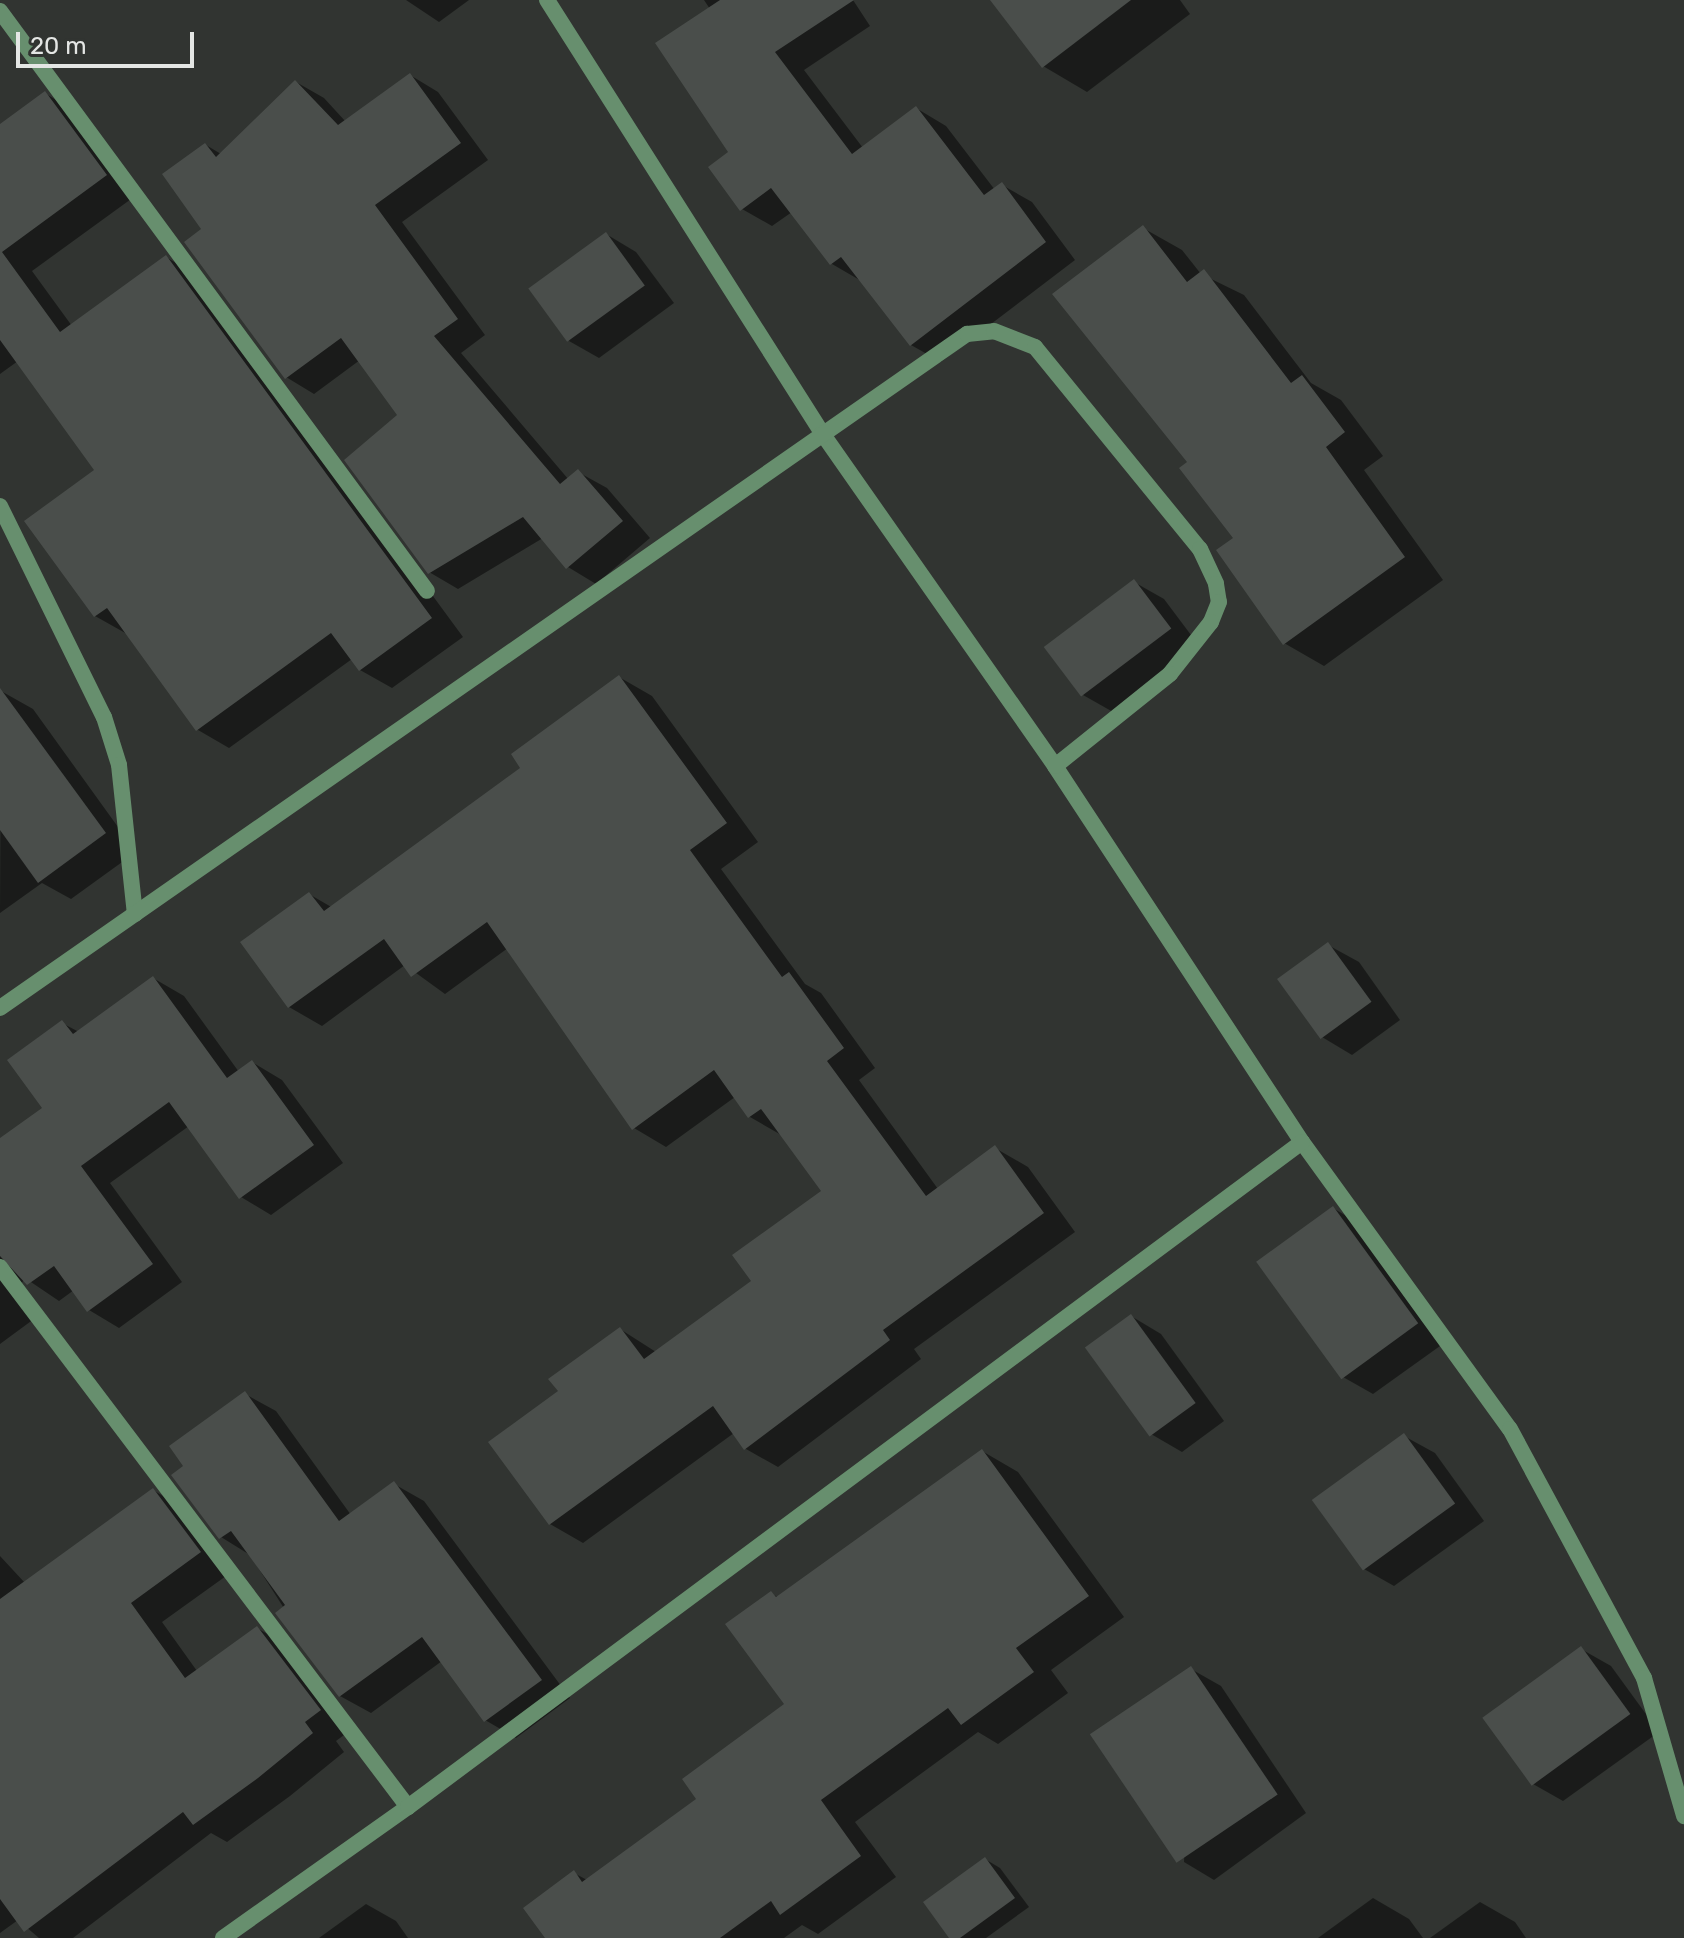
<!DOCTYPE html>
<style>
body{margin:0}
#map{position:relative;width:1684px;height:1938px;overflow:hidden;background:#313431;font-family:Rubik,sans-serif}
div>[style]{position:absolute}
.shadow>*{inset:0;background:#0007}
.building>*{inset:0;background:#4a4e4b;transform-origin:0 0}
.minor>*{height:16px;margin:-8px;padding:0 8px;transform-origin:8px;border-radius:8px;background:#678f6e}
span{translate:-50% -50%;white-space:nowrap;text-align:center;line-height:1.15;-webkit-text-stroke:8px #313431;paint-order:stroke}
.scale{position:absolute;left:16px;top:32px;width:178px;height:36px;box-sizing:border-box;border:4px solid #e4e6e4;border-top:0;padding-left:10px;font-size:24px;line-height:28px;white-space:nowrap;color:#e4e6e4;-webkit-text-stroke:6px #313431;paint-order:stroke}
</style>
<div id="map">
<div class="shadow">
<div style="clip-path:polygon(406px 0,469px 0,439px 22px)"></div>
<div style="clip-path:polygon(704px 0,853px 0,870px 26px,804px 70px,863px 148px,916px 108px,946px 126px,995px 190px,1002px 185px,1032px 202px,1075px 260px,941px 362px,911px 345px,863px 282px,832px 264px,792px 212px,772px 226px,742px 209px,710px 9px)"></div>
<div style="clip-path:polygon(993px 0,1180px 0,1190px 14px,1087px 92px,1043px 66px)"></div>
<div style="clip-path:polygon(410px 75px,438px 92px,488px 160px,402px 222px,485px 335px,461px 353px,569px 480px,578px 472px,607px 488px,650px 538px,596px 584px,568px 567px,543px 538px,458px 589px,429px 572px,400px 415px,360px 360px,314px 394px,286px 377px,204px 230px,206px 145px,221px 154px,296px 82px,324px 98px,346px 122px)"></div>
<div style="clip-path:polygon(46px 94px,77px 112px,138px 194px,32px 271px,72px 326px,166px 257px,198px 276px,463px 637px,392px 688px,360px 670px,352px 659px,229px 748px,198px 730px,127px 634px,95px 616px,97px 470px,18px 361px,0 374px,0 127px)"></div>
<div style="clip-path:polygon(1143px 228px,1182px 250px,1201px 274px,1244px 295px,1311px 383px,1341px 400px,1383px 456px,1364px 470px,1443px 580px,1324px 666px,1284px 643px,1235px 538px,1190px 462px)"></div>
<div style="clip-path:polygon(606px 234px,636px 252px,674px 303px,599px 358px,569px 341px)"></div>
<div style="clip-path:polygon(1134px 582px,1164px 599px,1200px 647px,1113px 712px,1083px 695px,1047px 647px)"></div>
<div style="clip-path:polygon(619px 677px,652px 696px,758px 842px,721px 869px,805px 984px,821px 993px,875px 1068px,859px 1080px,938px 1189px,995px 1148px,1028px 1167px,1075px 1232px,914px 1349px,921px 1359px,778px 1467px,746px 1449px,734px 1433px,583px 1543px,550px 1524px,560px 1392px,620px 1329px,656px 1352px,754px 1282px,823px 1191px,783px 1136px,750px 1117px,735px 1097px,666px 1147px,634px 1128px,508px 948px,445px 994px,405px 965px,322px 1026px,289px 1007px,309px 894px,333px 908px,523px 768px)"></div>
<div style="clip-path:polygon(1px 691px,33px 709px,136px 852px,71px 899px,42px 883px,0 913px)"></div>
<div style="clip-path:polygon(1328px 945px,1359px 962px,1400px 1020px,1352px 1055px,1322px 1037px)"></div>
<div style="clip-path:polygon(153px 978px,184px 996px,239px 1072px,252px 1062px,282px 1080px,343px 1163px,271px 1215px,241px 1197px,189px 1126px,110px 1183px,182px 1282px,119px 1328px,89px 1310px,74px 1290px,59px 1301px,25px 1278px,19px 1287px,38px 1316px,0 1344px,0 1142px,45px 1108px,62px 1023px,79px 1032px)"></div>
<div style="clip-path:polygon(1333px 1208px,1363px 1226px,1447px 1341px,1373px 1394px,1343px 1377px)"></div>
<div style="clip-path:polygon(1131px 1316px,1161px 1334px,1224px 1421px,1182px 1452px,1151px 1434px)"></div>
<div style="clip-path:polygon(245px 1394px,276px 1411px,351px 1515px,394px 1484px,424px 1501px,570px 1698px,516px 1738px,485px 1720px,442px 1661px,371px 1713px,340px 1696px,250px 1555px,221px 1537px,186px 1466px)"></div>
<div style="clip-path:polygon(1404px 1436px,1435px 1453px,1484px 1521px,1394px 1586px,1364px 1569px)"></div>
<div style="clip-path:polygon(982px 1451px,1018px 1472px,1124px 1617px,1051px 1670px,1068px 1693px,998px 1744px,978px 1732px,855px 1822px,896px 1877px,818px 1934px,802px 1925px,784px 1938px,547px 1938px,574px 1873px,587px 1880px,699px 1799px,787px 1705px,771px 1593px,779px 1598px)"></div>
<div style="clip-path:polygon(153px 1490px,185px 1509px,233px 1571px,162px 1622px,197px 1671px,257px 1628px,290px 1647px,352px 1729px,336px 1741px,344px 1752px,290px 1796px,227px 1842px,211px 1833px,73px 1938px,39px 1938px,18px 1920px,0 1933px,0 1556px,25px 1583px)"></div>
<div style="clip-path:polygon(1581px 1649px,1611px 1666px,1659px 1732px,1563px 1801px,1533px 1784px)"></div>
<div style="clip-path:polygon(1191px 1669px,1221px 1686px,1306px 1813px,1214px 1880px,1184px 1862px)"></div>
<div style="clip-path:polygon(985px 1859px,1000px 1868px,1029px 1907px,986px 1938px,951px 1938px)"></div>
<div style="clip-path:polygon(1373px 1898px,1409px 1919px,1423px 1938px,1318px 1938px)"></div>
<div style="clip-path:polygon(1480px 1902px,1515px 1922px,1526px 1938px,1430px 1938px)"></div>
<div style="clip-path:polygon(366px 1904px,396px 1921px,408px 1938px,319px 1938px)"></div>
</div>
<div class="building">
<div style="clip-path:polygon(720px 0,854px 0,775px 52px,852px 154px,916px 106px,984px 195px,1002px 182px,1046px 242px,910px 346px,841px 257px,830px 265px,771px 188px,740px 211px,708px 167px,728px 152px,655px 43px)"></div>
<div style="clip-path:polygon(990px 0,1131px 0,1042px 68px)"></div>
<div style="clip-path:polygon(410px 73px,461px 143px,375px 205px,458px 319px,434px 336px,560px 484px,578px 469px,623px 521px,566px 569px,523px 517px,428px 574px,344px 460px,397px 415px,341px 338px,285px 379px,184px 242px,201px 229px,162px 174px,205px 143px,216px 157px,295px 80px,338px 125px)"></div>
<div style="clip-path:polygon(45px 91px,107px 175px,2px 252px,60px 332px,166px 255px,432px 618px,359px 671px,331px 633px,196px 731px,107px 608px,94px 617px,24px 521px,94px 470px,0 340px,0 124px)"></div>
<div style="clip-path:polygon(1143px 225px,1187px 282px,1204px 269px,1291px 383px,1302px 375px,1345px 432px,1326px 447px,1405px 557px,1283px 645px,1216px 550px,1233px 538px,1179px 468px,1187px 462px,1052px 294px)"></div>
<div style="left:606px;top:232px;width:66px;height:96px;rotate:54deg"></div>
<div style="left:1134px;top:579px;width:62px;height:113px;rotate:53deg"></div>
<div style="clip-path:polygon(619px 675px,727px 823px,690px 850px,782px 977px,789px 972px,844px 1048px,827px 1061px,926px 1196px,995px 1145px,1044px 1213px,883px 1330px,890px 1340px,744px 1450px,713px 1406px,549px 1525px,488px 1442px,558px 1391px,548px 1379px,620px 1327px,644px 1359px,751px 1281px,732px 1255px,821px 1191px,761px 1109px,748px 1118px,714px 1070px,632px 1130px,487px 922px,411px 977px,384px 939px,288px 1008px,240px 942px,309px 892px,324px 911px,520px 768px,511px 754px)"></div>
<div style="clip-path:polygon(0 688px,106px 833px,38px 883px,0 830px)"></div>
<div style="left:1328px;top:942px;width:74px;height:63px;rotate:54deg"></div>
<div style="clip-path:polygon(153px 976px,227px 1078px,252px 1060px,314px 1145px,239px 1199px,169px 1102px,81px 1166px,153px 1264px,87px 1312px,54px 1266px,27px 1285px,0 1256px,0 1138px,42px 1108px,7px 1060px,62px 1020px,73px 1034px)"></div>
<div style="left:1333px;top:1206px;width:145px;height:95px;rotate:54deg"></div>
<div style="left:1131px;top:1314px;width:110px;height:57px;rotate:54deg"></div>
<div style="clip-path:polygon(245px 1391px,339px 1521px,394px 1481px,542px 1680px,484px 1722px,422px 1637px,339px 1697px,275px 1613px,285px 1605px,231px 1531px,219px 1539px,171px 1475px,183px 1466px,169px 1446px)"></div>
<div style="left:1404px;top:1433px;width:87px;height:114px;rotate:54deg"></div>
<div style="clip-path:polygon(982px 1449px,1089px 1596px,1016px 1648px,1034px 1672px,961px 1725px,948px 1708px,821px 1800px,861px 1856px,780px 1915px,771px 1901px,720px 1938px,545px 1938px,523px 1908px,574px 1870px,582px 1882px,696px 1799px,682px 1779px,784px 1704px,725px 1624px,771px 1591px,776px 1597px)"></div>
<div style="clip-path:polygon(153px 1488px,201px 1552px,131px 1603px,185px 1678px,257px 1626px,321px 1710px,305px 1722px,313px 1733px,258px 1778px,193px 1825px,183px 1812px,24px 1932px,0 1899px,0 1599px)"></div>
<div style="left:1581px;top:1646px;width:84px;height:122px;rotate:54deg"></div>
<div style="left:1191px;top:1666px;width:155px;height:122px;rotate:56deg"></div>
<div style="clip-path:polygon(985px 1857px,1015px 1898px,960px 1938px,949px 1938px,923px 1902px)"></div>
</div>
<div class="minor">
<div style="left:547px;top:0;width:513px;rotate:57.58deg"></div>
<div style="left:822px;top:433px;width:406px;rotate:55deg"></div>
<div style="left:1055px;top:766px;width:450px;rotate:56.7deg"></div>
<div style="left:1302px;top:1142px;width:354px;rotate:54.1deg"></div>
<div style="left:1510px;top:1429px;width:283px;rotate:61.7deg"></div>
<div style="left:1644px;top:1678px;width:144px;rotate:73.8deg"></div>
<div style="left:0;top:11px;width:720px;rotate:53.64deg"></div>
<div style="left:0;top:506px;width:235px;rotate:63.8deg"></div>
<div style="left:104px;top:717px;width:50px;rotate:72.6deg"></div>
<div style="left:119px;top:765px;width:150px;rotate:83.9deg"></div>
<div style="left:0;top:1008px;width:1179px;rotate:-34.88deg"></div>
<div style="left:967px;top:334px;width:27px;rotate:-6deg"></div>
<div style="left:994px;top:331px;width:44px;rotate:21.3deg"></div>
<div style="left:1035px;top:347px;width:261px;rotate:50.8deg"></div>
<div style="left:1200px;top:549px;width:38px;rotate:65deg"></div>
<div style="left:1216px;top:584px;width:18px;rotate:81deg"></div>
<div style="left:1219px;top:602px;width:22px;rotate:112deg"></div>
<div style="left:1211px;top:622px;width:66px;rotate:128.3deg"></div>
<div style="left:1170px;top:674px;width:147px;rotate:141.3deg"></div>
<div style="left:0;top:1267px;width:677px;rotate:52.93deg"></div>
<div style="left:223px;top:1938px;width:227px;rotate:-35.3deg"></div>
<div style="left:408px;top:1807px;width:1114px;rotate:-36.64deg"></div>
</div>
<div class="scale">20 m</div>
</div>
